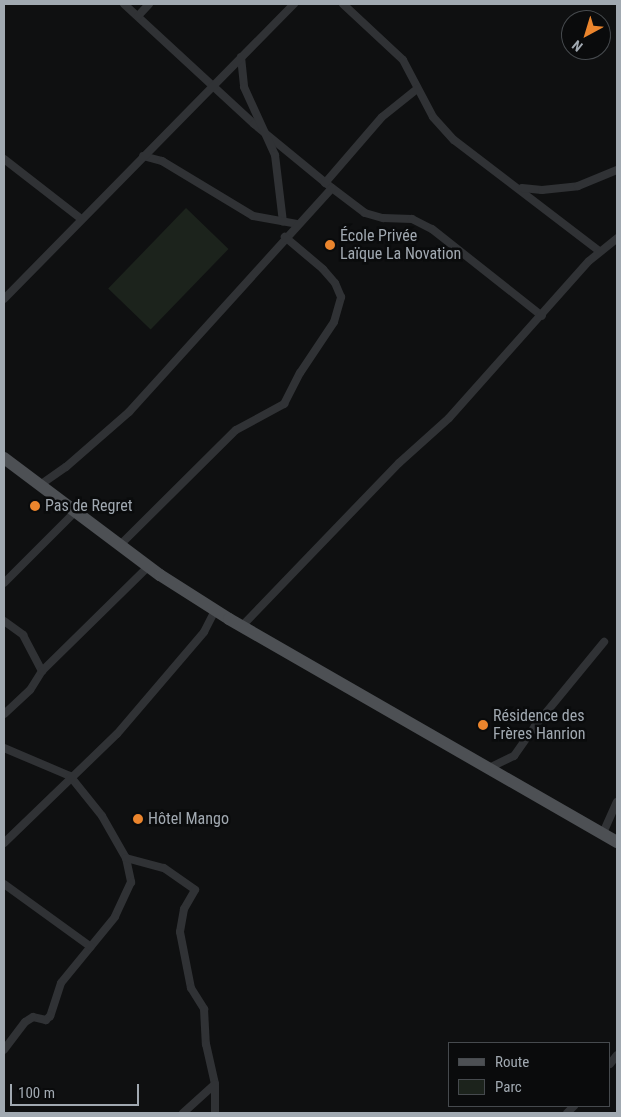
<!DOCTYPE html>
<meta charset="utf-8">
<style>
body{margin:0}
#map{position:relative;width:621px;height:1117px;overflow:hidden;background:#0f1011;font-family:"Roboto Condensed",sans-serif}
div>[style]{position:absolute}
.green>*{inset:0;background:#1c231c;transform-origin:0 0}
.minor>*{height:8px;margin:-4px;padding:0 4px;transform-origin:4px;border-radius:4px;background:#303235}
.primary>*{height:12px;margin:-6px;padding:0 6px;transform-origin:6px;border-radius:6px;background:#4d5054}
.dots>*{width:14px;height:14px;translate:-50% -50%;box-sizing:border-box;border:2px solid #0a0b0c;border-radius:50%}
span{translate:-50% -50%;white-space:nowrap;text-align:center;line-height:1.15;-webkit-text-stroke:5px #0a0b0c;paint-order:stroke}
.poi-label{font-size:16px;color:#a1a9b1}
.left{translate:0 -50%;text-align:left}
.frame{position:absolute;inset:0;border:5px solid #a1a9b1;pointer-events:none}
.legend{position:absolute;left:448px;top:1042px;width:162px;height:65px;box-sizing:border-box;background:#0a0b0c;border:1px solid #464a4e;margin:0;padding:6px 9px;list-style:none;font-size:15px;color:#a1a9b1}
.legend li{display:flex;align-items:center;gap:10px;height:25px}
.legend b{width:25px;border:1px solid #464a4e}
.north{position:absolute;left:561px;top:10px;width:50px;height:50px;box-sizing:border-box;background:#0a0b0c;border:1px solid #464a4e;border-radius:50%;rotate:219deg;font-size:14px;font-weight:700;line-height:20px;text-align:center;color:#a1a9b1}
.north::after{content:'';display:block;margin:auto;width:18px;height:22px;background:#eb852d;clip-path:polygon(50% 0,100% 100%,50% 72%,0 100%)}
.scale{position:absolute;left:10px;top:1084px;width:129px;height:22px;box-sizing:border-box;border:2px solid #a1a9b1;border-top:0;padding-left:6px;font-size:15px;line-height:18px;white-space:nowrap;color:#a1a9b1;-webkit-text-stroke:4px #0a0b0c;paint-order:stroke}
</style>
<div id="map">
<div class="green">
<div style="left:186px;top:208px;width:59px;height:112px;rotate:44deg"></div>
</div>
<div class="minor">
<div style="left:124px;top:4px;width:177px;rotate:42.7deg"></div>
<div style="left:254px;top:124px;width:101px;rotate:39.4deg"></div>
<div style="left:332px;top:188px;width:41px;rotate:37.1deg"></div>
<div style="left:365px;top:213px;width:19px;rotate:16deg"></div>
<div style="left:383px;top:218px;width:29px;rotate:2deg"></div>
<div style="left:412px;top:219px;width:22px;rotate:27deg"></div>
<div style="left:432px;top:229px;width:140px;rotate:38.3deg"></div>
<div style="left:343px;top:4px;width:82px;rotate:43deg"></div>
<div style="left:403px;top:60px;width:64px;rotate:62.2deg"></div>
<div style="left:433px;top:117px;width:31px;rotate:48deg"></div>
<div style="left:454px;top:140px;width:183px;rotate:37.4deg"></div>
<div style="left:138px;top:16px;width:16px;rotate:-47deg"></div>
<div style="left:241px;top:57px;width:30px;rotate:84deg"></div>
<div style="left:244px;top:87px;width:75px;rotate:65.5deg"></div>
<div style="left:275px;top:155px;width:67px;rotate:83.2deg"></div>
<div style="left:143px;top:156px;width:20px;rotate:15deg"></div>
<div style="left:162px;top:161px;width:106px;rotate:31.1deg"></div>
<div style="left:253px;top:216px;width:46px;rotate:10.1deg"></div>
<div style="left:4px;top:159px;width:96px;rotate:37.8deg"></div>
<div style="left:325px;top:183px;width:87px;rotate:-49.2deg"></div>
<div style="left:382px;top:117px;width:45px;rotate:-38.7deg"></div>
<div style="left:522px;top:188px;width:20px;rotate:6deg"></div>
<div style="left:542px;top:190px;width:36px;rotate:-6deg"></div>
<div style="left:578px;top:186px;width:42px;rotate:-22.3deg"></div>
<div style="left:4px;top:299px;width:414px;rotate:-45.5deg"></div>
<div style="left:40px;top:485px;width:32px;rotate:-35deg"></div>
<div style="left:66px;top:467px;width:84px;rotate:-41.1deg"></div>
<div style="left:129px;top:412px;width:302px;rotate:-47.8deg"></div>
<div style="left:120px;top:545px;width:163px;rotate:-44.8deg"></div>
<div style="left:236px;top:430px;width:55px;rotate:-28.4deg"></div>
<div style="left:284px;top:404px;width:35px;rotate:-63deg"></div>
<div style="left:300px;top:373px;width:61px;rotate:-56.3deg"></div>
<div style="left:334px;top:322px;width:26px;rotate:-74deg"></div>
<div style="left:341px;top:297px;width:15px;rotate:-113deg"></div>
<div style="left:335px;top:283px;width:18px;rotate:-131deg"></div>
<div style="left:323px;top:269px;width:50px;rotate:-139.9deg"></div>
<div style="left:4px;top:583px;width:100px;rotate:-45deg"></div>
<div style="left:4px;top:621px;width:24px;rotate:36deg"></div>
<div style="left:23px;top:635px;width:41px;rotate:62.2deg"></div>
<div style="left:42px;top:671px;width:22px;rotate:122deg"></div>
<div style="left:30px;top:690px;width:35px;rotate:137deg"></div>
<div style="left:242px;top:626px;width:226px;rotate:-46.1deg"></div>
<div style="left:399px;top:463px;width:67px;rotate:-42deg"></div>
<div style="left:449px;top:418px;width:210px;rotate:-48.3deg"></div>
<div style="left:589px;top:261px;width:36px;rotate:-39deg"></div>
<div style="left:42px;top:671px;width:150px;rotate:-44.5deg"></div>
<div style="left:4px;top:748px;width:72px;rotate:23deg"></div>
<div style="left:70px;top:776px;width:51px;rotate:51.3deg"></div>
<div style="left:102px;top:816px;width:48px;rotate:60.3deg"></div>
<div style="left:126px;top:858px;width:25px;rotate:78deg"></div>
<div style="left:131px;top:882px;width:38px;rotate:115deg"></div>
<div style="left:115px;top:917px;width:85px;rotate:129.3deg"></div>
<div style="left:61px;top:983px;width:35px;rotate:108deg"></div>
<div style="left:50px;top:1016px;width:6px;rotate:135deg"></div>
<div style="left:46px;top:1020px;width:13px;rotate:-167deg"></div>
<div style="left:33px;top:1017px;width:9px;rotate:148deg"></div>
<div style="left:25px;top:1022px;width:35px;rotate:127deg"></div>
<div style="left:489px;top:768px;width:28px;rotate:-26deg"></div>
<div style="left:514px;top:756px;width:37px;rotate:-55deg"></div>
<div style="left:535px;top:726px;width:109px;rotate:-50.6deg"></div>
<div style="left:603px;top:833px;width:34px;rotate:-66deg"></div>
<div style="left:4px;top:843px;width:157px;rotate:-44deg"></div>
<div style="left:117px;top:734px;width:134px;rotate:-49.5deg"></div>
<div style="left:204px;top:632px;width:25px;rotate:-63deg"></div>
<div style="left:126px;top:858px;width:39px;rotate:15deg"></div>
<div style="left:164px;top:868px;width:38px;rotate:35deg"></div>
<div style="left:195px;top:890px;width:22px;rotate:120deg"></div>
<div style="left:184px;top:909px;width:23px;rotate:100deg"></div>
<div style="left:180px;top:932px;width:57px;rotate:78.9deg"></div>
<div style="left:191px;top:988px;width:25px;rotate:58deg"></div>
<div style="left:204px;top:1009px;width:35px;rotate:87deg"></div>
<div style="left:206px;top:1044px;width:41px;rotate:77.3deg"></div>
<div style="left:215px;top:1084px;width:29px;rotate:90deg"></div>
<div style="left:4px;top:884px;width:107px;rotate:35.9deg"></div>
<div style="left:610px;top:1064px;width:11px;rotate:-52deg"></div>
<div style="left:183px;top:1113px;width:43px;rotate:-42.2deg"></div>
<div style="left:567px;top:1113px;width:10px;rotate:-45deg"></div>
</div>
<div class="primary">
<div style="left:4px;top:458px;width:195px;rotate:36.9deg"></div>
<div style="left:160px;top:575px;width:82px;rotate:32.5deg"></div>
<div style="left:229px;top:619px;width:448px;rotate:29.9deg"></div>
</div>
<div class="dots">
<div style="left:330px;top:245px;background:#eb852d"></div>
<div style="left:35px;top:506px;background:#eb852d"></div>
<div style="left:483px;top:725px;background:#eb852d"></div>
<div style="left:138px;top:819px;background:#eb852d"></div>
</div>
<div class="poi-label">
<span class="left" style="left:340px;top:245px">École Privée<br>Laïque La Novation</span>
<span class="left" style="left:45px;top:506px">Pas de Regret</span>
<span class="left" style="left:493px;top:725px">Résidence des<br>Frères Hanrion</span>
<span class="left" style="left:148px;top:819px">Hôtel Mango</span>
</div>
<div class="frame"></div>
<ul class="legend">
<li><b style="height:6px;background:#4d5054"></b>Route</li>
<li><b style="height:14px;background:#1c231c"></b>Parc</li>
</ul>
<div class="north">N</div>
<div class="scale">100 m</div>
</div>
